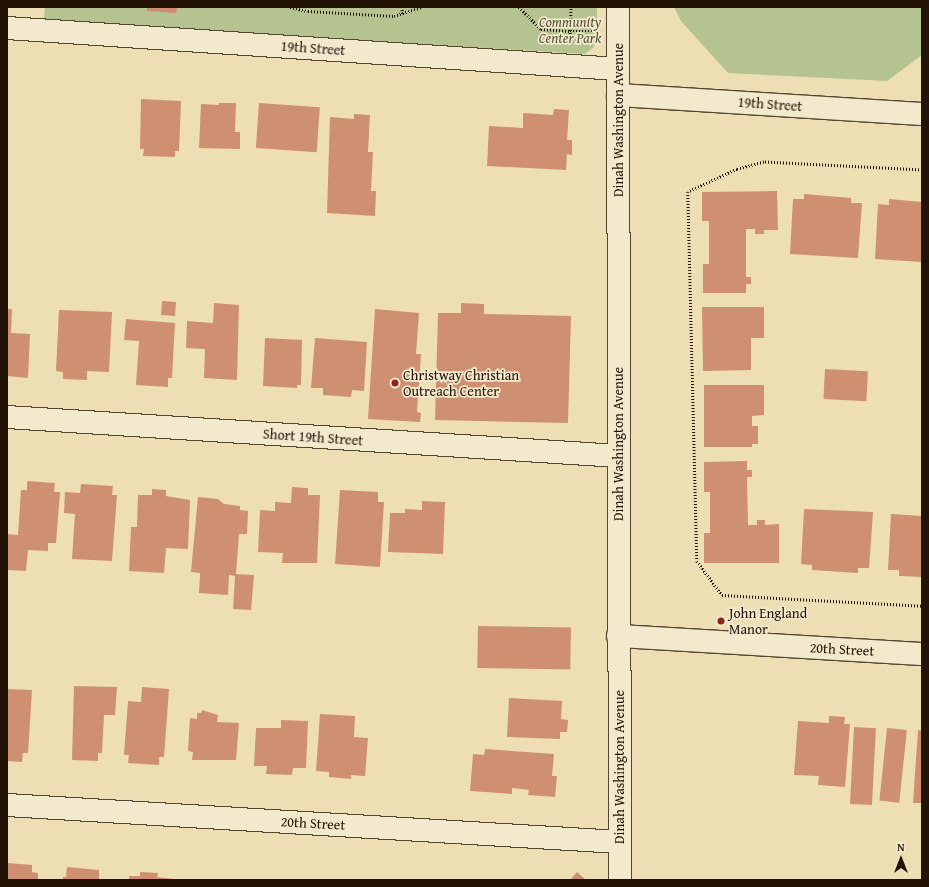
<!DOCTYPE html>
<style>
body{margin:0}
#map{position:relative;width:929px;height:887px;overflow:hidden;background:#eddfb3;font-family:"Gentium Book Plus",serif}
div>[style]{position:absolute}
.green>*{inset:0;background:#b4c390}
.building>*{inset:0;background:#cf9071;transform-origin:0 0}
.path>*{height:2.5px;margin-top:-1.25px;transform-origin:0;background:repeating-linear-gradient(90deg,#221306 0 1px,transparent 0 3px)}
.roads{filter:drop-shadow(1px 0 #554631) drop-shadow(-1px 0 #554631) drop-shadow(0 1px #554631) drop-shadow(0 -1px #554631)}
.minor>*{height:22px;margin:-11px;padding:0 11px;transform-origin:11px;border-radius:11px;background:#f3eace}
.dots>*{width:11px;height:11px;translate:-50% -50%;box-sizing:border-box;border:2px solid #f3eace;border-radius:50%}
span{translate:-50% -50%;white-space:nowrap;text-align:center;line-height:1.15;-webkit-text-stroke:3.5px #f3eace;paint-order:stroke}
.park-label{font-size:14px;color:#555136;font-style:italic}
.street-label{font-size:14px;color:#221306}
.poi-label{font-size:14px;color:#221306}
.left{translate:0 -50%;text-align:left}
.frame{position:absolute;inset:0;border:8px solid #221306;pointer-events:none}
.north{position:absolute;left:881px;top:839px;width:40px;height:40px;-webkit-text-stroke:3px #f3eace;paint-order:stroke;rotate:0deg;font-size:11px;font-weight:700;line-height:16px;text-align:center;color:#221306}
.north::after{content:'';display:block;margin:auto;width:14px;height:18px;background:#221306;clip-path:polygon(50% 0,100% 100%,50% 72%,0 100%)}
</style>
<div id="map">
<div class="green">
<div style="clip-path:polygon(45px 7px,597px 7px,597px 36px,594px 47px,585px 54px,44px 21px)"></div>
<div style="clip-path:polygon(674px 7px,922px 7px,922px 55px,887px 81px,728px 73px,681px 21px)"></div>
</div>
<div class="building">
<div style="clip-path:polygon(147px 7px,177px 7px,176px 13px,147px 11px)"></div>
<div style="clip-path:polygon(141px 99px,181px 101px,179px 151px,175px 151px,175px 157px,143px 156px,144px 149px,140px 149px)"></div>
<div style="clip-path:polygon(219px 103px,236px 103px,235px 132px,240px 132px,240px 149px,199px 148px,201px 104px,219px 105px)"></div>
<div style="left:259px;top:103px;width:61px;height:45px;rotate:4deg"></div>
<div style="clip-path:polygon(554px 109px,569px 110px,567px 140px,572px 140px,572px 155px,567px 154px,566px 170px,487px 166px,489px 126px,523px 128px,523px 113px,553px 115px)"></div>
<div style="clip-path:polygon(354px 114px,370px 115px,368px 152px,373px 152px,371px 191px,376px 191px,375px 216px,327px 213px,330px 117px,354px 119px)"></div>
<div style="clip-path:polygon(777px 191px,778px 230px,764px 230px,764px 234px,755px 234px,755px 229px,746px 229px,746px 277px,751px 277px,751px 284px,746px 284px,746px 293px,703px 293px,703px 264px,709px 264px,709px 221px,702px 221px,702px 192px)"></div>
<div style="clip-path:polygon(804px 194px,851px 198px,851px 203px,862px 203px,858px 258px,790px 254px,793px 199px,804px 199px)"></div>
<div style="clip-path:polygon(889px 199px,922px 202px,922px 262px,875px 259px,878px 204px,889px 205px)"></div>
<div style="left:162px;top:301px;width:14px;height:14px;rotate:4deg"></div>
<div style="clip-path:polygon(214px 303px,239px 305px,237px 380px,204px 378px,205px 349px,186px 348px,187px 321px,213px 323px)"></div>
<div style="clip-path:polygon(461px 303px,484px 304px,484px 314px,571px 316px,568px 423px,435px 420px,438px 313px,461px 313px)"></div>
<div style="clip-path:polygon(702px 307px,764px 307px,764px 338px,751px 338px,751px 370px,703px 371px)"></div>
<div style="clip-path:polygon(7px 309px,12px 309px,11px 333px,30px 334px,28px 378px,7px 376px)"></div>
<div style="clip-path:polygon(375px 309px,419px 313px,416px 354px,421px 354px,417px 412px,421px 413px,420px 422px,368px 419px)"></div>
<div style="clip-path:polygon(59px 310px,112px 312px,109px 372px,87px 371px,87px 380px,63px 379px,63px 372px,56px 371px)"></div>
<div style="clip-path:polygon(126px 319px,175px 323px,172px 378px,168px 378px,168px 387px,136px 385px,139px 341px,124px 340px)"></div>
<div style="clip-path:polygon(265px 338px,302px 340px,301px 385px,297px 385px,297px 388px,263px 386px)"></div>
<div style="clip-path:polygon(315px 338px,367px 342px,364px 391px,352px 390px,351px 397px,323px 395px,323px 388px,311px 388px)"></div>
<div style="left:825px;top:369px;width:43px;height:30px;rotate:3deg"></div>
<div style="clip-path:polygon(704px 385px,764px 385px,764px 415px,752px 416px,752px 426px,758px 426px,758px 444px,752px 444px,752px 447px,704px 447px)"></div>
<div style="clip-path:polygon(747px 461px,747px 470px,752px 470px,752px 477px,747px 477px,748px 525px,757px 525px,757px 520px,765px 520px,765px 525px,779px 524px,779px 563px,704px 563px,704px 533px,710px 533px,710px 492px,704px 492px,704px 462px)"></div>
<div style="clip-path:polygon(27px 481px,55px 483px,54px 492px,60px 492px,56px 543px,48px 543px,48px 551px,28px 550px,26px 571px,7px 570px,7px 534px,18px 535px,21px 490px,27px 490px)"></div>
<div style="clip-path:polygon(81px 484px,113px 486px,112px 495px,117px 495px,112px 561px,72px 559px,75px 514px,64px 513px,65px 492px,80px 493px)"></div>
<div style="clip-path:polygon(292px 487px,308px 488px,308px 495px,320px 495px,317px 563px,282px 563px,283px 553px,258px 552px,260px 510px,275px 511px,275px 502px,291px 503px)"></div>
<div style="clip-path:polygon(152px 489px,166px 490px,166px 496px,190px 500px,188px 549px,166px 548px,164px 573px,129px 571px,131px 527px,137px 527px,138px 495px,152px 495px)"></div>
<div style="clip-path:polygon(340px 490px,378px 492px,378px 502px,384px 502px,380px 567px,335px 564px)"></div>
<div style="clip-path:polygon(198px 497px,218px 499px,224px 504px,240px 506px,240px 510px,248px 511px,247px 534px,239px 534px,236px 574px,254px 575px,251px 610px,233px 609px,235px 576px,229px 575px,228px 595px,199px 593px,200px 573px,191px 572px)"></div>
<div style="clip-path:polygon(422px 501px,445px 502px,443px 554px,388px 552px,390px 513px,405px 513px,405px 509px,422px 510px)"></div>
<div style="clip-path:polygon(804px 509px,873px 512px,869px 568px,858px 568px,858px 573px,812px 570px,812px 565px,801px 564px)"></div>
<div style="clip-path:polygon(891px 514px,922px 516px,922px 577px,899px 576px,899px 570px,888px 570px)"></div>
<div style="left:478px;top:626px;width:93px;height:42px;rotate:1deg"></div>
<div style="clip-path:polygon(74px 686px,117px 687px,115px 715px,104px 715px,102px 753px,98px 753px,98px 761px,72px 760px)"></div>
<div style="clip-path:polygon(142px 687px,169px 689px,164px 757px,159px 757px,159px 765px,128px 763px,129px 755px,124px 755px,128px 701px,141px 702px)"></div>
<div style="clip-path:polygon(7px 689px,32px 690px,28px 753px,23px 753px,22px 762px,7px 761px)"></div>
<div style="clip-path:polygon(509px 698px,562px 701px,561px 719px,568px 720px,567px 732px,560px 732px,560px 739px,507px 737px)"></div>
<div style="clip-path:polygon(202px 710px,218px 715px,217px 722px,239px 723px,236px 760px,192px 760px,193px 752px,188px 751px,190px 718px,197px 719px,197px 713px,201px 713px)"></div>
<div style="clip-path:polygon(320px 714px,355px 716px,354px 737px,368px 738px,365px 776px,351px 775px,351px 779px,329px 777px,329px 772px,316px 771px)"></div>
<div style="clip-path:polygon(829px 716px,845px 717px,844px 724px,850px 724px,845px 787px,818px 785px,819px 776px,794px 775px,798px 721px,829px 723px)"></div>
<div style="clip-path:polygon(281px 720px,308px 721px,306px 768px,293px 768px,292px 775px,266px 774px,267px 766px,254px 766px,256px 728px,281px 728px)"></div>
<div style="left:854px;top:727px;width:22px;height:77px;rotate:3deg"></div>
<div style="left:887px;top:728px;width:20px;height:73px;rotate:6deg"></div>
<div style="clip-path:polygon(918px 730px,922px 731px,922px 803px,913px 803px)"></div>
<div style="clip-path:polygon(485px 749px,554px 754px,552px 776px,557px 776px,555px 797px,528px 795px,529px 790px,512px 788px,512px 794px,470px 791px,473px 754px,484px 755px)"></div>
<div style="clip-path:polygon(8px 863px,32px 865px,32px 872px,38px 873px,38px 880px,7px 880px)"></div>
<div style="clip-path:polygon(67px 867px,99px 870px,99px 880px,63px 880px,63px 877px,66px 877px)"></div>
<div style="clip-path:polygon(140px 872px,158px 873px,157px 877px,181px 880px,129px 880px,129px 876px,140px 876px)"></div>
<div style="clip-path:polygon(577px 872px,586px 880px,570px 880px)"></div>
</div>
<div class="path">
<div style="left:290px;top:7px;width:18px;rotate:13deg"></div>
<div style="left:308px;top:11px;width:86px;rotate:3.3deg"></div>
<div style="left:394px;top:16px;width:29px;rotate:-18deg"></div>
<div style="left:402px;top:7px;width:7px;rotate:82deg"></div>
<div style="left:519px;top:7px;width:31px;rotate:45deg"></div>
<div style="left:541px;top:29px;width:29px;rotate:4deg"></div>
<div style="left:570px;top:31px;width:24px;rotate:-88deg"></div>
<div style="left:570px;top:40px;width:9px;rotate:-90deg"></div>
<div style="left:570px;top:31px;width:22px"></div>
<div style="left:922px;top:170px;width:158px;rotate:-177.1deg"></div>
<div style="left:764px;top:162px;width:28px;rotate:165deg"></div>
<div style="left:737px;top:169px;width:54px;rotate:154.9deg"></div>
<div style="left:688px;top:192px;width:369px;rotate:88.6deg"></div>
<div style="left:697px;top:561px;width:42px;rotate:53.7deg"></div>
<div style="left:722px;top:595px;width:200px;rotate:3.1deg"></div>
</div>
<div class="roads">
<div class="minor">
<div style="left:618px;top:7px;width:873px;rotate:89.87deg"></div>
<div style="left:7px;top:28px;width:612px;rotate:3.84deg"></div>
<div style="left:618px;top:95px;width:305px;rotate:3.6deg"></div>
<div style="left:7px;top:417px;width:612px;rotate:3.65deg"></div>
<div style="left:618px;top:636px;width:305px;rotate:3.4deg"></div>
<div style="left:7px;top:805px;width:613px;rotate:3.46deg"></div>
</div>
</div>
<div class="dots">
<div style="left:395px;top:383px;background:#8f2418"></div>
<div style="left:721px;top:621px;background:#8f2418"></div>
</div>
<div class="park-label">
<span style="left:570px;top:30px">Community<br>Center Park</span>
</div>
<div class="street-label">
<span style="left:313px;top:48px;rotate:4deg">19th Street</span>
<span style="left:770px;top:104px;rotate:4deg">19th Street</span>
<span style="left:618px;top:120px;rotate:-90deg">Dinah Washington Avenue</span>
<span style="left:313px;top:437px;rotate:4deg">Short 19th Street</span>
<span style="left:618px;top:444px;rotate:-90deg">Dinah Washington Avenue</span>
<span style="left:842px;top:649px;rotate:3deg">20th Street</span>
<span style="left:619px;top:767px;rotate:-90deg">Dinah Washington Avenue</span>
<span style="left:313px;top:823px;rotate:3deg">20th Street</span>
</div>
<div class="poi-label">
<span class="left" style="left:403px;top:383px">Christway Christian<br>Outreach Center</span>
<span class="left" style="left:729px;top:621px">John England<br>Manor</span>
</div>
<div class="frame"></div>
<div class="north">N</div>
</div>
